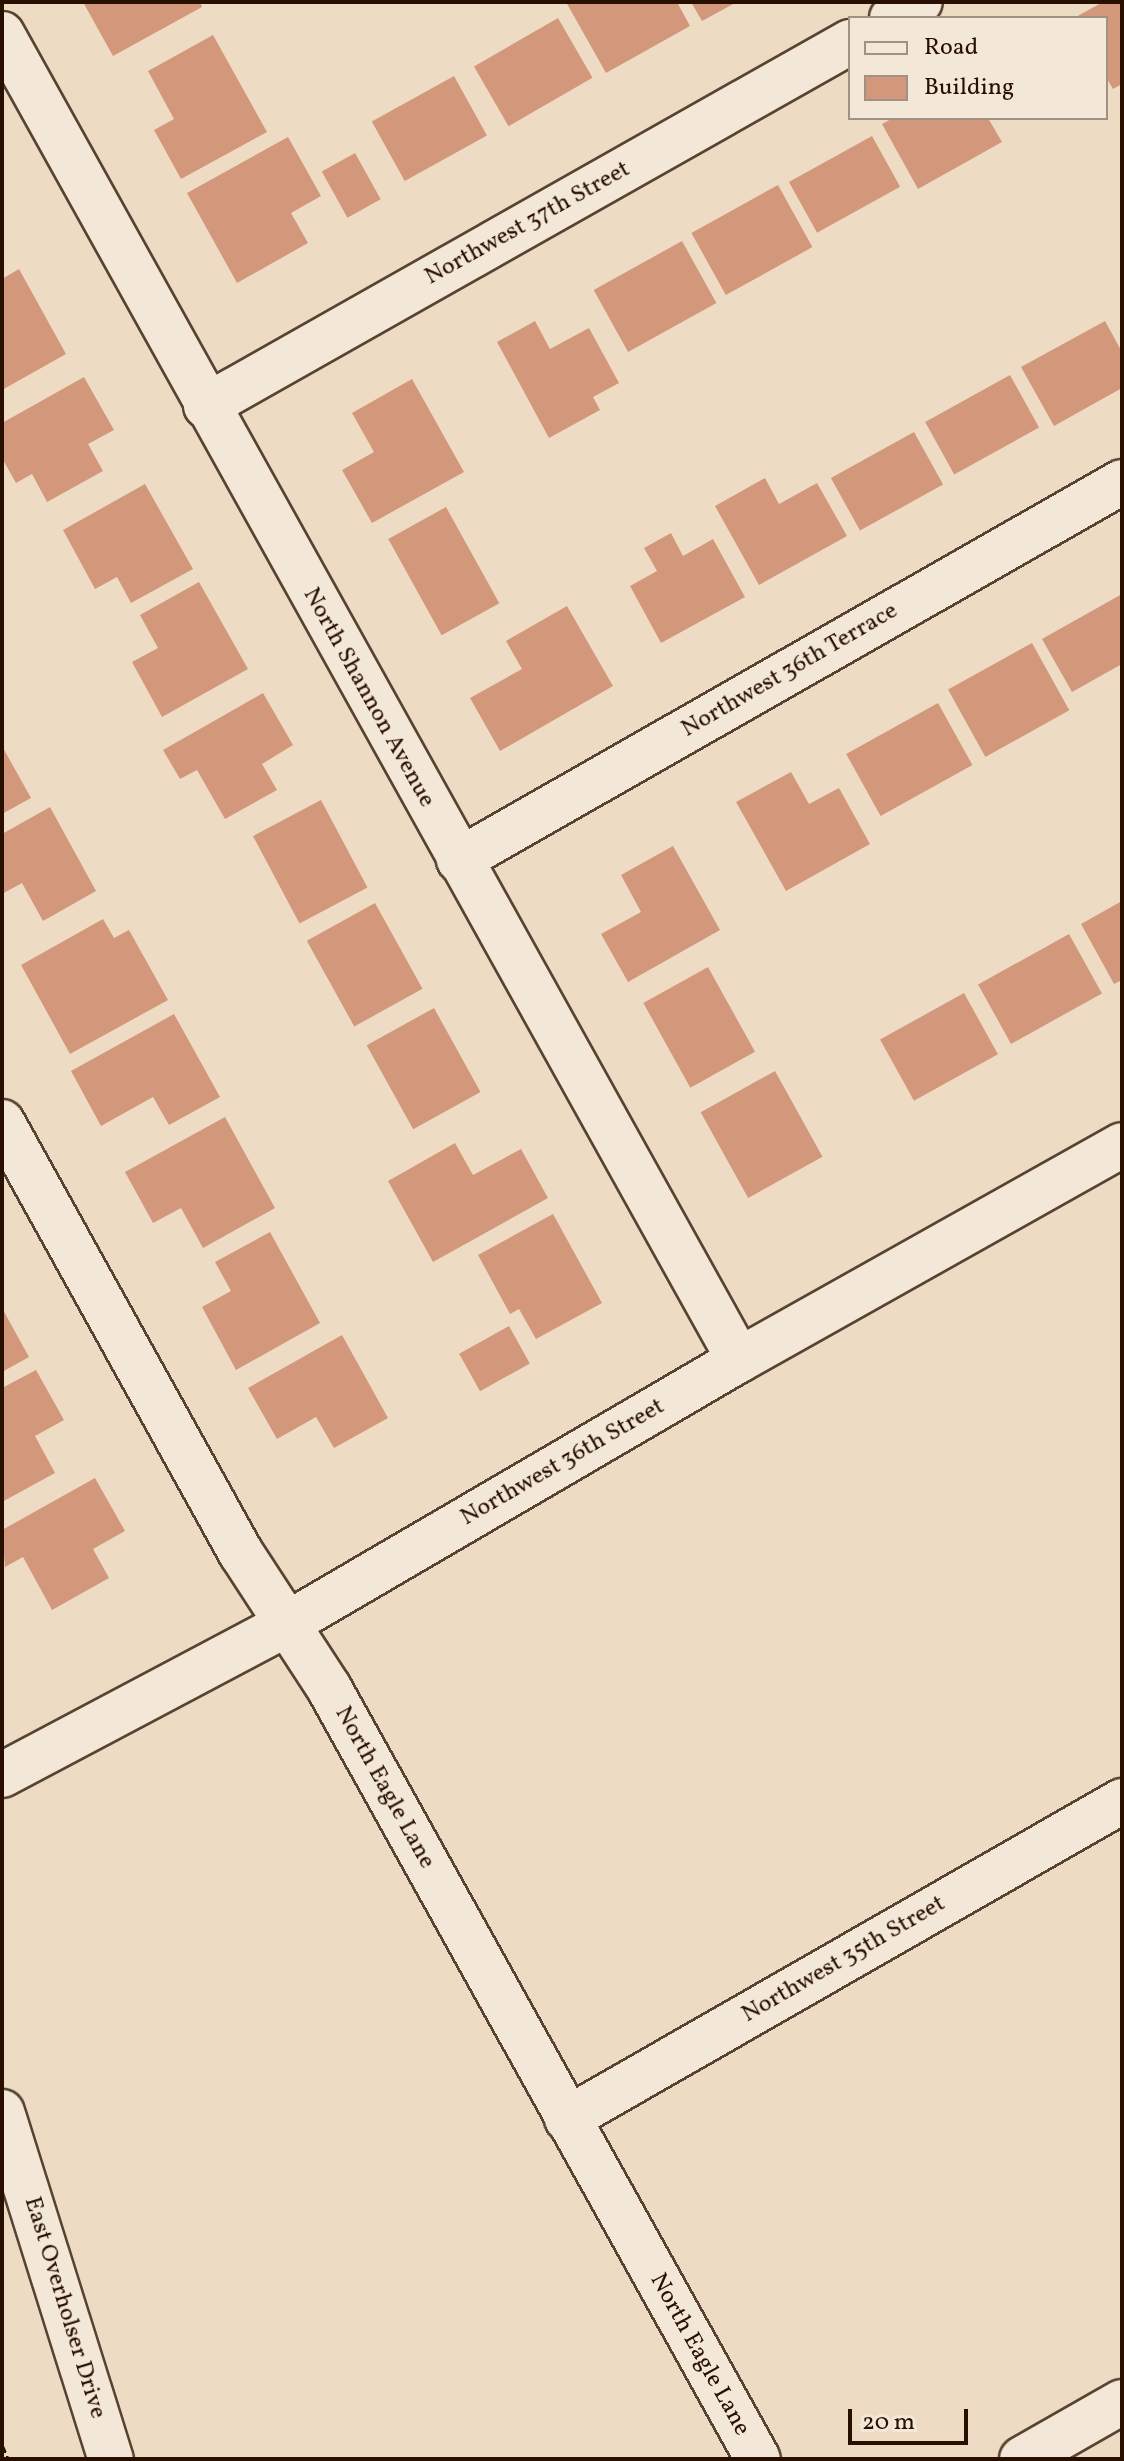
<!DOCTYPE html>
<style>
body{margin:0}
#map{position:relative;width:1124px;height:2461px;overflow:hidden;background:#eddcc3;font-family:Vollkorn,serif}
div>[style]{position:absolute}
.building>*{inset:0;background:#d3987c;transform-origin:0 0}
.path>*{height:5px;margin-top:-2.5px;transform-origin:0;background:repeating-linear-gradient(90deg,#280f00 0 6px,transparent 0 10px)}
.roads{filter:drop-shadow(2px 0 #594231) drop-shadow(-2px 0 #594231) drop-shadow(0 2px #594231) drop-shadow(0 -2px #594231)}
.minor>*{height:44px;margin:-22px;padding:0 22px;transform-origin:22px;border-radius:22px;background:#f3e8d8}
span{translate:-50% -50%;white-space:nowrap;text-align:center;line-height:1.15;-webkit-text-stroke:6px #f3e8d8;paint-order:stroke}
.street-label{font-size:24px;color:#280f00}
.frame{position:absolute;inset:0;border:4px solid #280f00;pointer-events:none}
.legend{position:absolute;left:848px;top:16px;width:260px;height:104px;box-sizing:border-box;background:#f3e8d8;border:2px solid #a29182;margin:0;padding:10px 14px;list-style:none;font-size:24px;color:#280f00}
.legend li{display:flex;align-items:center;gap:16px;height:40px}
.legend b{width:40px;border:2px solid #a29182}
.scale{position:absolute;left:848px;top:2409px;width:120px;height:36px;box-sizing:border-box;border:4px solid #280f00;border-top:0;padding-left:10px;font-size:24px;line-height:28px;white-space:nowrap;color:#280f00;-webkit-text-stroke:6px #f3e8d8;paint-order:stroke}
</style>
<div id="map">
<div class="building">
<div style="clip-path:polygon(83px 2px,200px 2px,202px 7px,113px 56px)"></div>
<div style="clip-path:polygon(566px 2px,677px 2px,690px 26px,606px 73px)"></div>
<div style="clip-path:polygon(691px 2px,737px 2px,702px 21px)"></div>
<div style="clip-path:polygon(1103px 2px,1122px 2px,1122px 84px,1113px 89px,1106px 77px,1106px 18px,1074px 18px)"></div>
<div style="left:558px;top:18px;width:69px;height:97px;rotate:60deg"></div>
<div style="clip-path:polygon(213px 35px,267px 132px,181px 179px,154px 130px,174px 119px,148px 71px)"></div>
<div style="left:454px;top:76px;width:68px;height:94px;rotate:61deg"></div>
<div style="clip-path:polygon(893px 118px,988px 118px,1002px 142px,918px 189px,882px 124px)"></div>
<div style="left:872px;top:136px;width:58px;height:95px;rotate:61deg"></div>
<div style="clip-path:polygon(288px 137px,321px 196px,291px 213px,308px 243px,237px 283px,187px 193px)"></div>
<div style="left:355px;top:153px;width:53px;height:38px;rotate:61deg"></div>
<div style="left:778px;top:185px;width:71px;height:99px;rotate:61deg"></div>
<div style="left:682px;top:241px;width:71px;height:101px;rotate:61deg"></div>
<div style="clip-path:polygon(19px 269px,66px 354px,2px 390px,2px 279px)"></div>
<div style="clip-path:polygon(535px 321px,550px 349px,589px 328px,619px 383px,593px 397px,600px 410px,549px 438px,497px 342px)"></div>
<div style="clip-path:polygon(1105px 321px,1122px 352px,1122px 388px,1054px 426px,1021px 367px)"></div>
<div style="left:1010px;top:375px;width:60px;height:97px;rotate:61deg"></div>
<div style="clip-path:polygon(84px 377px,114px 430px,88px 444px,103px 471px,47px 502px,32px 474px,16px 483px,2px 458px,2px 423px)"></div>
<div style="clip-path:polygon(412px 379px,464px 472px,372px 523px,342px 470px,374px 452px,352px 413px)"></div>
<div style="left:914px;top:432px;width:60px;height:95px;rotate:61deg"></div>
<div style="clip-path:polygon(765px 478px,779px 504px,817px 483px,847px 536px,759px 585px,715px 506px)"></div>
<div style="clip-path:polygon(145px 484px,193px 569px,131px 603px,117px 577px,95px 589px,63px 530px)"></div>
<div style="left:446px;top:507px;width:110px;height:66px;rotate:61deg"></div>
<div style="clip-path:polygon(671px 533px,683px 556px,713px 539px,745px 597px,661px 643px,630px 586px,657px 571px,644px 548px)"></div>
<div style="clip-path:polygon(199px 582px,248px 669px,162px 717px,132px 662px,158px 648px,140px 615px)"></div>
<div style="clip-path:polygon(1122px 594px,1122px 664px,1072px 692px,1042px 639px)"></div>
<div style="clip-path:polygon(567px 606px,613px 686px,500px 751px,470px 698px,522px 669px,506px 641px)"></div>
<div style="left:1032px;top:643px;width:77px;height:96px;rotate:61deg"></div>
<div style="clip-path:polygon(263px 693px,293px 745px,262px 764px,277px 790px,225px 819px,197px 770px,180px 779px,163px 750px)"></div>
<div style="left:938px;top:703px;width:71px;height:105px;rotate:61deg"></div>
<div style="clip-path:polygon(2px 746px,31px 798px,2px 814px)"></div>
<div style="clip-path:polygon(791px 772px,809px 804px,839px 788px,870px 844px,786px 891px,736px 802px)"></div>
<div style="left:321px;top:800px;width:99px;height:77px;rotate:62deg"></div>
<div style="clip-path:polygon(50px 807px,96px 891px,43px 921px,22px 883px,2px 894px,2px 834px)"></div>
<div style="clip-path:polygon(673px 846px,720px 930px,628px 982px,601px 934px,641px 912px,621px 875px)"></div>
<div style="clip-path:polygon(1122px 901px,1122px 980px,1114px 984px,1081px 924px)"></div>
<div style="left:375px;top:903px;width:98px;height:78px;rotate:61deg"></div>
<div style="clip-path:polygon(103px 919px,114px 938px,129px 930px,168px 1000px,70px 1054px,21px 965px)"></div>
<div style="left:1069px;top:934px;width:68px;height:104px;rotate:61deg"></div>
<div style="left:708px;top:967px;width:97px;height:74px;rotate:61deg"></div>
<div style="left:964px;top:993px;width:70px;height:96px;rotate:61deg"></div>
<div style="left:434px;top:1008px;width:96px;height:77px;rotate:61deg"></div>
<div style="clip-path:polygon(174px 1014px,220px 1097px,169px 1125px,153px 1097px,101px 1126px,71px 1071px)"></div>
<div style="left:775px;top:1071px;width:98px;height:85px;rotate:61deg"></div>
<div style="clip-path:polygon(225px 1117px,275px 1208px,203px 1248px,181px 1208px,153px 1223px,125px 1172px)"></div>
<div style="clip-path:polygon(455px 1143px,473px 1175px,521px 1149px,548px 1198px,433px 1262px,388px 1181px)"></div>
<div style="clip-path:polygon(553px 1214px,602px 1303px,536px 1339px,519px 1309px,510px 1314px,478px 1255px)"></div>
<div style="clip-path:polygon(270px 1232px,320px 1323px,236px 1370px,202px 1307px,231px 1291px,215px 1262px)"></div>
<div style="clip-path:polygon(2px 1308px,29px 1357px,2px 1372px)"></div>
<div style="left:509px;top:1326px;width:43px;height:57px;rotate:61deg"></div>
<div style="clip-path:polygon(342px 1335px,388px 1418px,334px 1448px,316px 1417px,277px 1439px,248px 1388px)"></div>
<div style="clip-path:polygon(36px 1370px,64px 1420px,35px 1436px,55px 1473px,2px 1502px,2px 1388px)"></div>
<div style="clip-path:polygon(95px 1478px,125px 1531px,93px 1549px,109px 1578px,52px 1610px,23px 1557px,5px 1567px,2px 1530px)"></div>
</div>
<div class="path">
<div style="left:2px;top:2447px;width:13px;rotate:67deg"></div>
</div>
<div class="roads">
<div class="minor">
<div style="left:892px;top:18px;width:32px;rotate:-30deg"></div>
<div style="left:2px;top:34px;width:1517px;rotate:60.93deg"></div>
<div style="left:206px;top:406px;width:740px;rotate:-29.48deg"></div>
<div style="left:459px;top:860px;width:763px;rotate:-29.69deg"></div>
<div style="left:2px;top:1122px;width:493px;rotate:61deg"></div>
<div style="left:241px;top:1553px;width:161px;rotate:56.9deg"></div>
<div style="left:329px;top:1688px;width:882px;rotate:60.91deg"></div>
<div style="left:2px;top:1775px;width:323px;rotate:-27.9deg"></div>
<div style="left:287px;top:1624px;width:523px;rotate:-30.29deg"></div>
<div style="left:739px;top:1360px;width:439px;rotate:-29.3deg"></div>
<div style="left:2px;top:2112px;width:364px;rotate:72.6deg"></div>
<div style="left:567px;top:2119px;width:640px;rotate:-29.81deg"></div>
<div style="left:1022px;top:2459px;width:115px;rotate:-29.7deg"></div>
</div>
</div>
<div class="street-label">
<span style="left:528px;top:224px;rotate:-29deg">Northwest 37th Street</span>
<span style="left:790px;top:671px;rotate:-30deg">Northwest 36th Terrace</span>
<span style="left:368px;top:698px;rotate:61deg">North Shannon Avenue</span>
<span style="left:563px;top:1463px;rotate:-30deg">Northwest 36th Street</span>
<span style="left:384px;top:1788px;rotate:61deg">North Eagle Lane</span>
<span style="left:844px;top:1960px;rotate:-30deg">Northwest 35th Street</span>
<span style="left:64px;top:2308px;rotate:73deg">East Overholser Drive</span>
<span style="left:699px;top:2355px;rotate:61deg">North Eagle Lane</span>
</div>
<div class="frame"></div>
<ul class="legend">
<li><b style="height:10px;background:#f3e8d8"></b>Road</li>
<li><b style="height:22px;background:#d3987c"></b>Building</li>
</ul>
<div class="scale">20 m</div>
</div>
